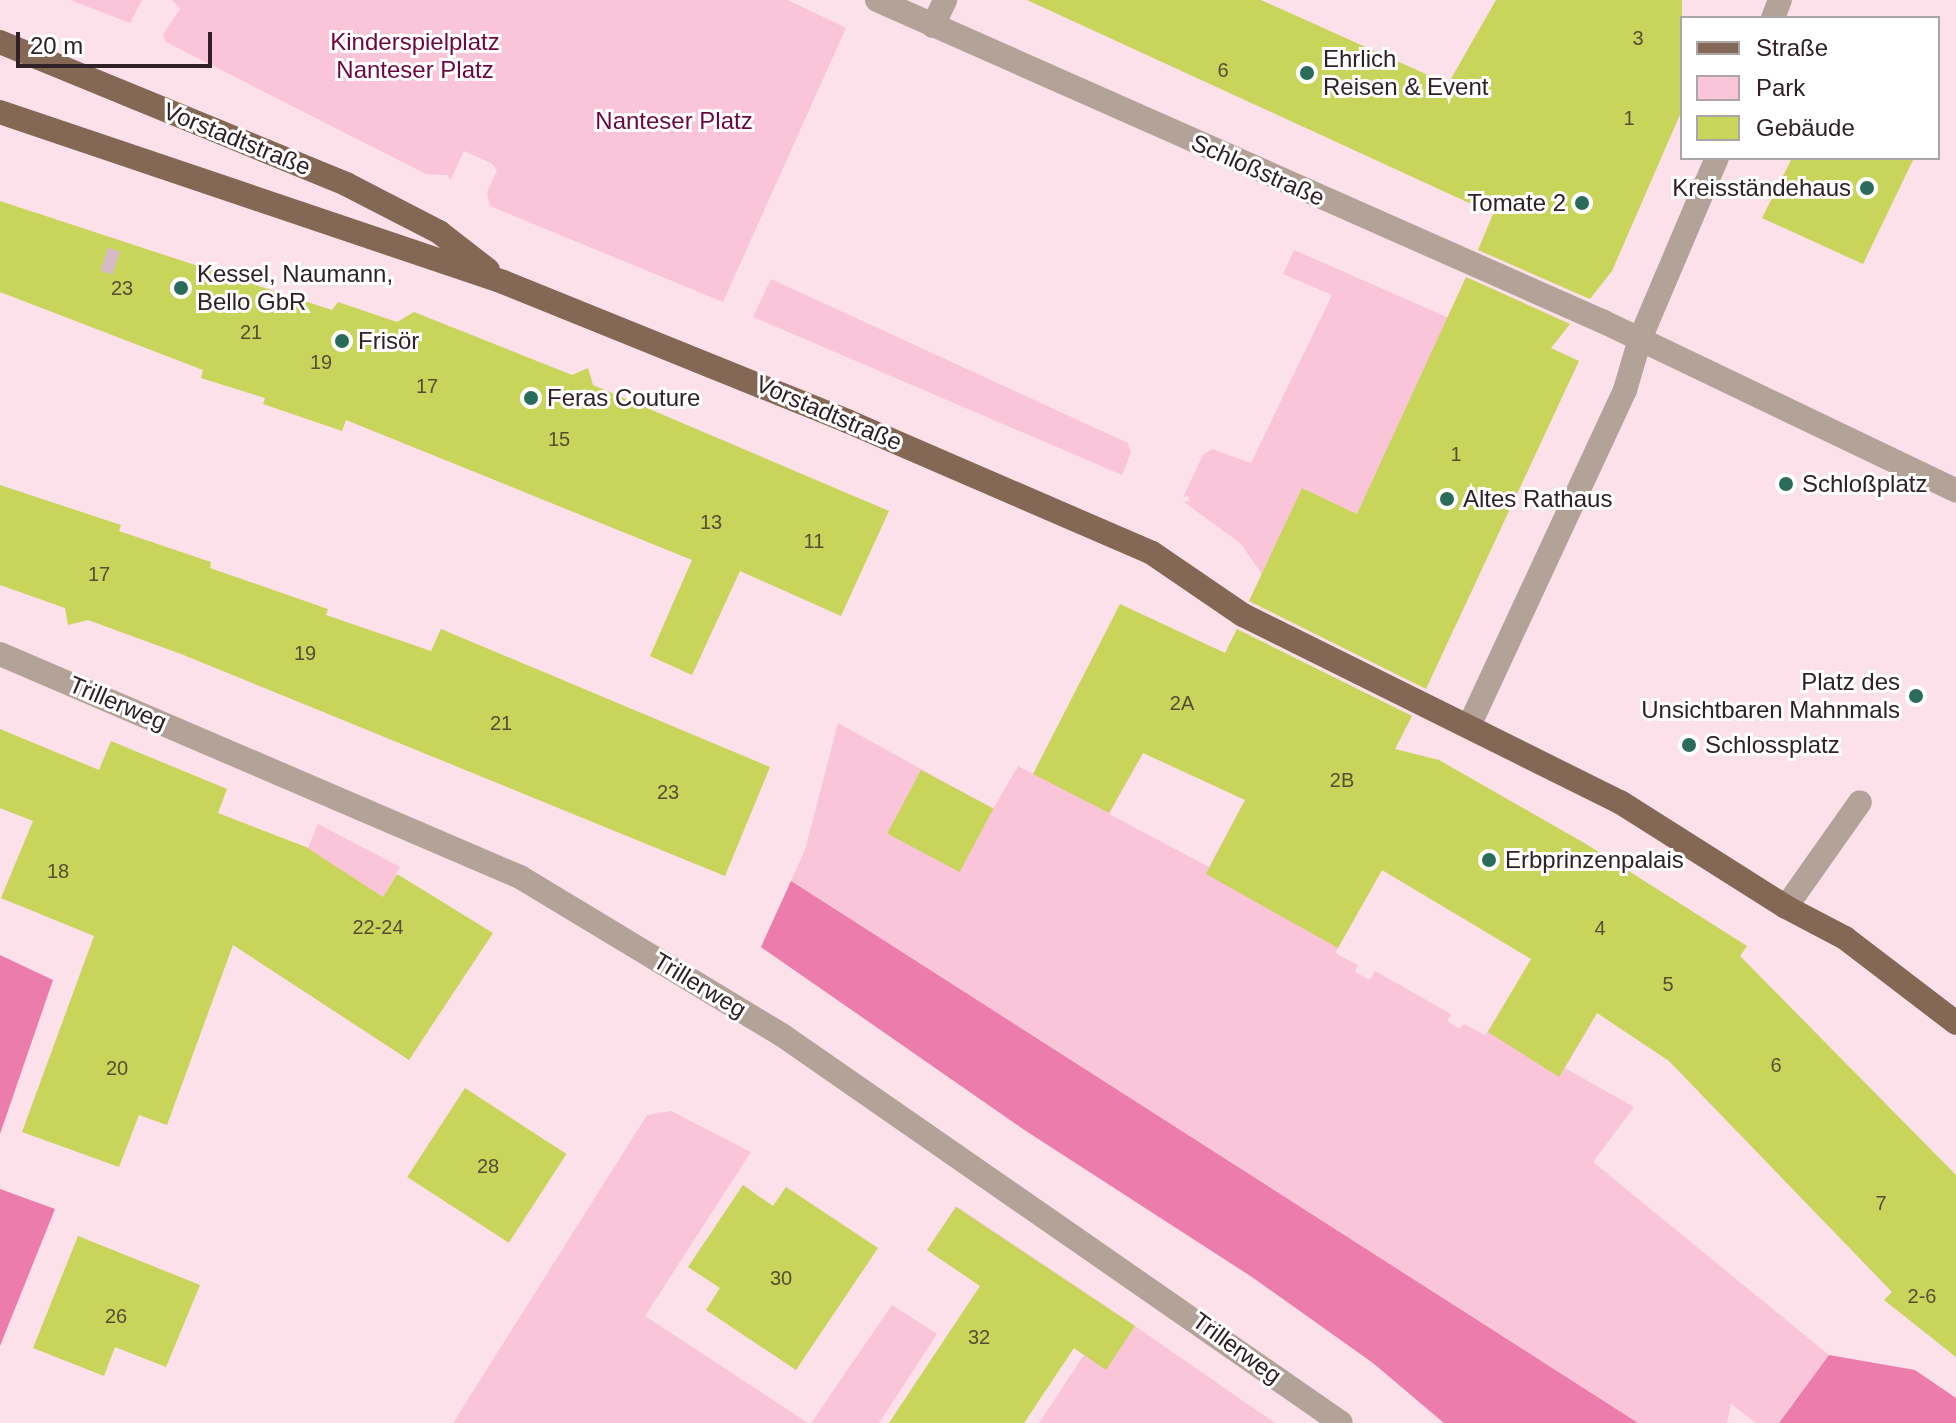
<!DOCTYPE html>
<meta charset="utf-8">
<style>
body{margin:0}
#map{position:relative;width:1956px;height:1423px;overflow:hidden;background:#fce0ea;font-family:Helvetica,sans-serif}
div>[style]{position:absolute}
.green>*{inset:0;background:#fbc5d9}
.forest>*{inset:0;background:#ec7cac}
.building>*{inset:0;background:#c8d45a;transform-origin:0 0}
.minor-tunnel>*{height:24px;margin-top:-12px;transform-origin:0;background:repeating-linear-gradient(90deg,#d3bac3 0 24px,transparent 0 36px)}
.minor>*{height:24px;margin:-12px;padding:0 12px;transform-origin:12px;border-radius:12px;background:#b2a297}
.major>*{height:24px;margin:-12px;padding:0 12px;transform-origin:12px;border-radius:12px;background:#846754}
.dots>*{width:22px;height:22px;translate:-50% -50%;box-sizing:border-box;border:4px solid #fff;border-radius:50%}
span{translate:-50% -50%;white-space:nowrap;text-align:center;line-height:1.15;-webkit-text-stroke:6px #fff;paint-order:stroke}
.number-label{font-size:20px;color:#574d34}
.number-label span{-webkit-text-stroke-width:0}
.park-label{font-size:24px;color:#6d0540}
.poi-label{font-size:24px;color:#312027}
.left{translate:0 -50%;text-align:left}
.right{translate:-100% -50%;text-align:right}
.street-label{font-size:24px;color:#312027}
.legend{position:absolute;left:1680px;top:16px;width:260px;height:144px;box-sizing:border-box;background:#fff;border:2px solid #ada6a9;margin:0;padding:10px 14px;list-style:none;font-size:24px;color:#312027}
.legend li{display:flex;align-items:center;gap:16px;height:40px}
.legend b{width:40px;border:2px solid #ada6a9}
.scale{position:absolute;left:16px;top:32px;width:196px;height:36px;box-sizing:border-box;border:4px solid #312027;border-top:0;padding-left:10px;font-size:24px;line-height:28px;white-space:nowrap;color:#312027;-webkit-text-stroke:6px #fff;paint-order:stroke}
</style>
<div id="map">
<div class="green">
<div style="clip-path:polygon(70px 0,142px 0,130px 23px)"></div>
<div style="clip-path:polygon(172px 0,788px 0,846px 28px,723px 302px,490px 206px,487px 192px,497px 170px,491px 163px,464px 151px,450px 181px,448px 175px,426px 174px,166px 42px,163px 34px,180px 9px)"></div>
<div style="clip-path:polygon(1294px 250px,1449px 318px,1370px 520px,1302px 488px,1262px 574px,1240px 543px,1184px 502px,1190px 501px,1188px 496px,1183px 497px,1203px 455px,1212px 449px,1251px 463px,1332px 295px,1283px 274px)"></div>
<div style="clip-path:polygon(771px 279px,1128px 443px,1131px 453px,1122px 475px,753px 317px)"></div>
<div style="clip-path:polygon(1064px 717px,1143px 753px,1109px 814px,1209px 867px,1245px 800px,1382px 870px,1335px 953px,1358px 965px,1355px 972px,1370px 980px,1375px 971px,1451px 1014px,1447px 1021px,1460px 1029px,1464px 1024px,1485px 1035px,1528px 966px,1597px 1013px,1565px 1068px,1634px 1107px,1593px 1162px,1829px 1355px,1779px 1423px,1756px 1423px,1731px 1404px,1727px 1423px,1444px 1423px,1373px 1363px,1252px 1277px,1026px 1131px,761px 947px,805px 850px,838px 723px,993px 809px,1018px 766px,1033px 774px)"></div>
<div style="clip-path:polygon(318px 824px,400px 867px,383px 897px,296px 876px)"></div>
<div style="clip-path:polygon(671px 1111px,751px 1152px,645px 1316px,808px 1423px,453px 1423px,647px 1115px)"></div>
<div style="clip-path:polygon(956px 1206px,1135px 1326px,1275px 1423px,1039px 1423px,1084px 1355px,927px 1250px)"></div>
<div style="clip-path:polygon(892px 1305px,937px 1334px,879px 1423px,811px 1423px)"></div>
</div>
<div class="forest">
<div style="clip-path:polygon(791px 881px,1638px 1423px,1444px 1423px,1373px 1363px,1252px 1277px,1026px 1131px,761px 947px)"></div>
<div style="clip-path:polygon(0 955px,53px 980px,0 1134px)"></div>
<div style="clip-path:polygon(0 1189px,55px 1209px,0 1346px)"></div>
<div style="clip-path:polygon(1829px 1355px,1915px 1370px,1956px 1398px,1956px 1423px,1779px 1423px)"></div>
</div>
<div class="building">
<div style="clip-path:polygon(1027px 0,1261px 0,1448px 84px,1496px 0,1682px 0,1682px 110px,1612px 271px,1590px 299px,1478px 250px,1493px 214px)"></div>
<div style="clip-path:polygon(1792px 158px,1914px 158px,1863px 264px,1762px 218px)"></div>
<div style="clip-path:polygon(0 201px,332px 310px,338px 302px,397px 322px,414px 312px,572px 375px,588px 368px,593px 385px,889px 511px,841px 616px,740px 571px,692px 675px,650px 656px,692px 560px,346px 420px,342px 431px,263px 404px,265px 398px,201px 378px,203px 370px,0 292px)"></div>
<div style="clip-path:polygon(1466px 277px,1570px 324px,1551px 348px,1579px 361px,1426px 689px,1249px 601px,1302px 488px,1357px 514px)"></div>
<div style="clip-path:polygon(0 485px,121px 525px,119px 531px,211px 562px,210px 568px,328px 609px,326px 615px,431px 651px,441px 629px,770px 767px,725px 876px,181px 654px,88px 620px,68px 625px,65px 608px,0 585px)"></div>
<div style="clip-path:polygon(1120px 604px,1225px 653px,1237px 629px,1412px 716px,1395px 749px,1439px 760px,1586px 844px,1747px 946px,1740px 956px,1956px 1175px,1956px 1357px,1884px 1300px,1892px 1292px,1669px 1061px,1597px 1013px,1559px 1077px,1488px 1032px,1531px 959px,1382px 870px,1338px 948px,1206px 874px,1245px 800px,1143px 753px,1109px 813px,1033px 774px)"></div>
<div style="clip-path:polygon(0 729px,99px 770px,111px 741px,227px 789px,218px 813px,306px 847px,383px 897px,397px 874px,493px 933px,409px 1060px,233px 945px,167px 1125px,139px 1115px,119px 1167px,22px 1132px,94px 936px,1px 898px,33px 821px,0 808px)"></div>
<div style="left:921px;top:770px;width:82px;height:72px;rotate:28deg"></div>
<div style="left:465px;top:1088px;width:121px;height:106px;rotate:33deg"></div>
<div style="clip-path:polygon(743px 1185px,773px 1206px,786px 1187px,878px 1248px,796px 1370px,706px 1310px,720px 1288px,688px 1267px)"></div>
<div style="clip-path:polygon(956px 1207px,1135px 1326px,1106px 1370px,1074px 1348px,1024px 1423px,889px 1423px,980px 1286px,927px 1250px)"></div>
<div style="clip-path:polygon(78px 1236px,200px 1285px,166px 1367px,115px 1347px,104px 1376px,33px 1348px)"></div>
</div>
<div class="minor-tunnel">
<div style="left:104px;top:259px;width:13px;rotate:18deg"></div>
</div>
<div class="minor">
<div style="left:877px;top:0;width:795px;rotate:23.89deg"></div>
<div style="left:1604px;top:322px;width:390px;rotate:25.6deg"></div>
<div style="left:1773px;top:18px;width:19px;rotate:-69deg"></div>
<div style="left:933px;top:26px;width:29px;rotate:-65deg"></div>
<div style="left:0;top:654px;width:566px;rotate:23.21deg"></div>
<div style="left:520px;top:877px;width:306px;rotate:31.1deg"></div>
<div style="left:782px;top:1035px;width:680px;rotate:34.76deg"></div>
<div style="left:1470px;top:724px;width:368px;rotate:-65.1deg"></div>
<div style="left:1625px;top:390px;width:53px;rotate:-73.6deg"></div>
<div style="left:1640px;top:339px;width:197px;rotate:-67deg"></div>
<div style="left:1786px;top:907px;width:128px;rotate:-54.8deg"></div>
</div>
<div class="major">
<div style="left:0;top:42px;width:374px;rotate:22.3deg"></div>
<div style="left:346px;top:184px;width:105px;rotate:27.3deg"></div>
<div style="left:439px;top:232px;width:62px;rotate:37.8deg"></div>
<div style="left:0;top:112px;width:531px;rotate:18.67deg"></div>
<div style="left:503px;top:282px;width:371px;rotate:22deg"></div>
<div style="left:847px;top:421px;width:332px;rotate:23.4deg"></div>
<div style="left:1152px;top:553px;width:110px;rotate:34.3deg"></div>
<div style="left:1243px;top:615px;width:421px;rotate:26.4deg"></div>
<div style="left:1620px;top:802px;width:196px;rotate:32.3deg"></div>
<div style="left:1786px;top:907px;width:67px;rotate:27.7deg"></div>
<div style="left:1845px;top:938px;width:140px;rotate:37.4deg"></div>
</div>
<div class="dots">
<div style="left:1307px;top:73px;background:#2a6b5b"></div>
<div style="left:1867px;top:188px;background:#2a6b5b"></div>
<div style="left:1582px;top:203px;background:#2a6b5b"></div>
<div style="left:181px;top:288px;background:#2a6b5b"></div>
<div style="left:342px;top:341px;background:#2a6b5b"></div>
<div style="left:531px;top:398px;background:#2a6b5b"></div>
<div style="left:1786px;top:484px;background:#2a6b5b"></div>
<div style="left:1447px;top:499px;background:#2a6b5b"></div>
<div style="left:1916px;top:696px;background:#2a6b5b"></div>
<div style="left:1689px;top:745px;background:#2a6b5b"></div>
<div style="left:1489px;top:860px;background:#2a6b5b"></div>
</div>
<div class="number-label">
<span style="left:1638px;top:38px">3</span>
<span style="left:1223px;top:70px">6</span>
<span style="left:1629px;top:118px">1</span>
<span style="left:122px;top:288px">23</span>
<span style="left:251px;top:332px">21</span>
<span style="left:321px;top:362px">19</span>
<span style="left:427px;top:386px">17</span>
<span style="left:559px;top:439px">15</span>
<span style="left:1456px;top:454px">1</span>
<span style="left:711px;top:522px">13</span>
<span style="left:814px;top:541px">11</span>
<span style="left:99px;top:574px">17</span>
<span style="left:305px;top:653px">19</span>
<span style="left:1182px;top:703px">2A</span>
<span style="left:501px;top:723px">21</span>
<span style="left:1342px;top:780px">2B</span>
<span style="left:668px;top:792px">23</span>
<span style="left:58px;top:871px">18</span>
<span style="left:378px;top:927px">22-24</span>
<span style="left:1600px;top:928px">4</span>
<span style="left:1668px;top:984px">5</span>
<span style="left:1776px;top:1065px">6</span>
<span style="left:117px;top:1068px">20</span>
<span style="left:488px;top:1166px">28</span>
<span style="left:1881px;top:1203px">7</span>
<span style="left:781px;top:1278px">30</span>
<span style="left:1922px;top:1296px">2-6</span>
<span style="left:116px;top:1316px">26</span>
<span style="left:979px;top:1337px">32</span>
</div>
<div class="park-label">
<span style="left:415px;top:56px">Kinderspielplatz<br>Nanteser Platz</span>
<span style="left:674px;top:121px">Nanteser Platz</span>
</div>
<div class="poi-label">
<span class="left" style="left:1323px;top:73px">Ehrlich<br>Reisen &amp; Event</span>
<span class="right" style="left:1851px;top:188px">Kreisständehaus</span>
<span class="right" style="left:1566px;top:203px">Tomate 2</span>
<span class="left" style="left:197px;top:288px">Kessel, Naumann,<br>Bello GbR</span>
<span class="left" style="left:358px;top:341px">Frisör</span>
<span class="left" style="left:547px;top:398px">Feras Couture</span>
<span class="left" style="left:1802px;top:484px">Schloßplatz</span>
<span class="left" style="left:1463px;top:499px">Altes Rathaus</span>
<span class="right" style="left:1900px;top:696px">Platz des<br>Unsichtbaren Mahnmals</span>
<span class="left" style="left:1705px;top:745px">Schlossplatz</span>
<span class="left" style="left:1505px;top:860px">Erbprinzenpalais</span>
</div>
<div class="street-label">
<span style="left:237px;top:139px;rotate:22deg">Vorstadtstraße</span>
<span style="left:1258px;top:170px;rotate:24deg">Schloßstraße</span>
<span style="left:829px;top:413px;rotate:23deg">Vorstadtstraße</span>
<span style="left:118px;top:703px;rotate:23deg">Trillerweg</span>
<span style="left:700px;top:985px;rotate:31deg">Trillerweg</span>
<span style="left:1237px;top:1348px;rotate:36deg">Trillerweg</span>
</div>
<ul class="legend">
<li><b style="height:10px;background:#846754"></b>Straße</li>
<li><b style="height:22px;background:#fbc5d9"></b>Park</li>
<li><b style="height:22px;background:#c8d45a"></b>Gebäude</li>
</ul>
<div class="scale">20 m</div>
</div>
